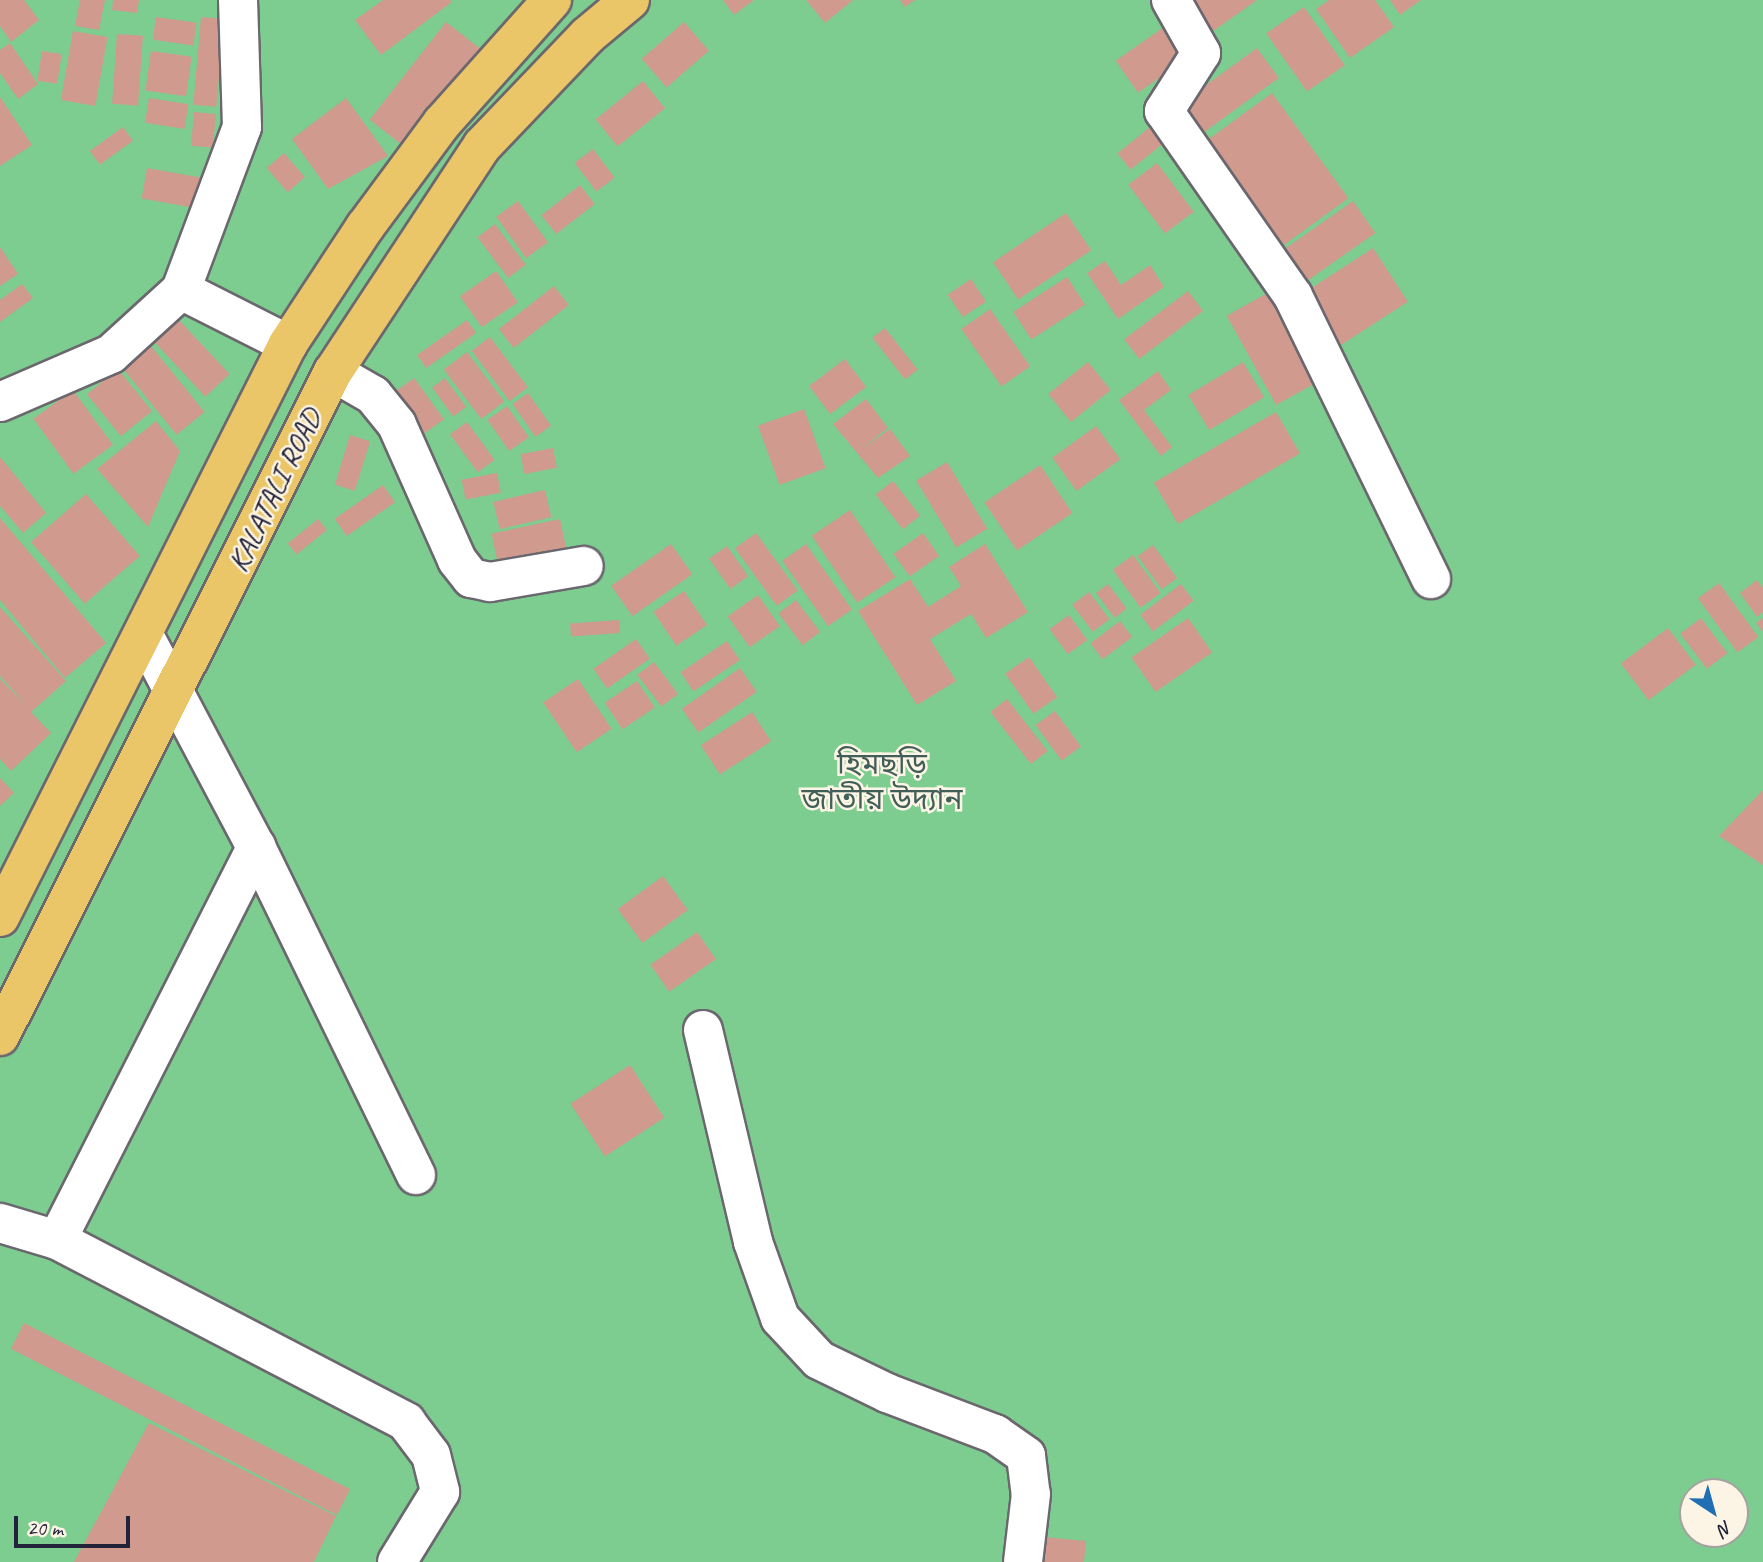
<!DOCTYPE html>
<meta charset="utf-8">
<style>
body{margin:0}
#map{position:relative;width:1763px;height:1562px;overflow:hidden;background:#f3e8cd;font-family:Caveat,"Noto Sans Bengali",sans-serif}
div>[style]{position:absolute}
.green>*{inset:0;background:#7ccd8f}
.building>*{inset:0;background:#d09a8f;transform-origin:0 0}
.roads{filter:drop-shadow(2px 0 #6b676e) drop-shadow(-2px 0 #6b676e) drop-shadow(0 2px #6b676e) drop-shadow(0 -2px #6b676e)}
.minor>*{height:38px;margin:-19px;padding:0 19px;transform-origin:19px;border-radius:19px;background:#fff}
.highway>*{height:38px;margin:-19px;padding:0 19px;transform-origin:19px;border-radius:19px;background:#ebc669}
span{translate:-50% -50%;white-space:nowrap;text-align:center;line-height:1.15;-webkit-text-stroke:5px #fcf5e5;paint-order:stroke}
.street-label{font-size:30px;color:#22223b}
.park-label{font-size:30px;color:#425e58}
.north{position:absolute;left:1679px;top:1478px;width:70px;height:70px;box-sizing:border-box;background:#fcf5e5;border:2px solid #a5a1a1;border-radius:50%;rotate:144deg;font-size:19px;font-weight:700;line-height:28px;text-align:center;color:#22223b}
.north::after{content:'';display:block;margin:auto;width:24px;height:32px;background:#1f6fb2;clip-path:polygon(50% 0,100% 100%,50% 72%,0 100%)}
.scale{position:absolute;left:14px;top:1516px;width:116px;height:32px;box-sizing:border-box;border:4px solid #22223b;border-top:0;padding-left:9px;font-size:21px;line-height:24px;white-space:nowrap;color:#22223b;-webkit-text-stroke:5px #fcf5e5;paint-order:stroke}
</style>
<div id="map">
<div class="green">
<div style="clip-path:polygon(evenodd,0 0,1763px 0,1763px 1562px,0 1562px,0 0,1693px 1492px,1735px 1492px,1735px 1534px,1693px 1534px,1693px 1492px)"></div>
</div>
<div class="building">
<div style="clip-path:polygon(0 0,24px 0,39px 20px,11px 42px,0 26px)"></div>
<div style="clip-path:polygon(80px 0,105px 0,99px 30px,75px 26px)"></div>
<div style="clip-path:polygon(113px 0,139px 0,137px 13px,112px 10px)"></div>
<div style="clip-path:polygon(383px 0,450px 0,452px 2px,381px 55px,355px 20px)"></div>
<div style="clip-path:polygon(723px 0,754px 0,734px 15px)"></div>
<div style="clip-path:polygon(806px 0,853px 0,825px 23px)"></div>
<div style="clip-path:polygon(900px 0,915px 0,905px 7px)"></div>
<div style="clip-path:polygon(1190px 0,1257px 0,1212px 32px)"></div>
<div style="clip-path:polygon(1329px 0,1375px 0,1394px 27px,1350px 58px,1316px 9px)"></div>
<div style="clip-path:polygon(1390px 0,1421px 0,1400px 15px)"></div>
<div style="left:1304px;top:7px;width:71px;height:46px;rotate:55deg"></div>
<div style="left:156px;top:17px;width:41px;height:23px;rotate:8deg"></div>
<div style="left:201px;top:17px;width:23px;height:88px;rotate:5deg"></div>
<div style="left:446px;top:22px;width:44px;height:124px;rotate:38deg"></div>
<div style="left:684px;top:22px;width:38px;height:56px;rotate:49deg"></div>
<div style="left:1164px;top:27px;width:39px;height:59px;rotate:55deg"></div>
<div style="left:73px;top:31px;width:35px;height:70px;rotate:10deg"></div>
<div style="left:117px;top:34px;width:26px;height:70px;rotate:4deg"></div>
<div style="clip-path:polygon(10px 43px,38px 84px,18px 99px,0 73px,0 50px)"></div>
<div style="left:1257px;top:48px;width:37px;height:100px;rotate:54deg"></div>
<div style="left:42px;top:51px;width:20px;height:30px;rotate:9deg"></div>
<div style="left:151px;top:51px;width:41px;height:40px;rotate:8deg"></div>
<div style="left:643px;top:81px;width:35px;height:61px;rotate:51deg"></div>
<div style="left:1272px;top:93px;width:130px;height:90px;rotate:54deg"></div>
<div style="clip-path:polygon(0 97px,32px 145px,0 166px)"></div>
<div style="left:149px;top:98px;width:40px;height:25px;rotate:9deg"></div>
<div style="clip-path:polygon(346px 98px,388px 156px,328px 189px,292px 139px)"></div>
<div style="left:194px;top:112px;width:22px;height:34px;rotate:5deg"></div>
<div style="left:123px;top:127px;width:17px;height:41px;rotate:54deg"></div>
<div style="left:1150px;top:127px;width:21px;height:42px;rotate:51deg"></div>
<div style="left:593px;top:149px;width:36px;height:23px;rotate:53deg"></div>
<div style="left:284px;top:153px;width:32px;height:23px;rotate:49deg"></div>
<div style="left:1157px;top:163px;width:61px;height:36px;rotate:53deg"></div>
<div style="left:147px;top:168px;width:60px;height:31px;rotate:10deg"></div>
<div style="left:580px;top:185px;width:24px;height:49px;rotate:52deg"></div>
<div style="left:518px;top:201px;width:51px;height:27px;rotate:54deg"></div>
<div style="left:1353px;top:201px;width:39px;height:92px;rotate:55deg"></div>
<div style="left:1066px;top:213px;width:45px;height:88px;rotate:56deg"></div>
<div style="left:495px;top:224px;width:51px;height:22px;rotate:53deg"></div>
<div style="clip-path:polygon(0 247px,18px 274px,0 286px)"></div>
<div style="left:1373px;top:248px;width:64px;height:88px;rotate:57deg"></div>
<div style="clip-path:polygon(1105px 261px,1121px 285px,1150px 265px,1164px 287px,1118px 319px,1087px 273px)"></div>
<div style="left:496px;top:271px;width:38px;height:44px;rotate:55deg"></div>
<div style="left:1067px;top:277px;width:33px;height:64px;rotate:57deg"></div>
<div style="left:971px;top:279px;width:27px;height:28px;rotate:56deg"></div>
<div style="clip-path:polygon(22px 284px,33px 298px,0 322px,0 300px)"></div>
<div style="left:554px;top:286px;width:24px;height:70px;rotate:52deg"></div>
<div style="left:1273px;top:290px;width:102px;height:53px;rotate:61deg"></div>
<div style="left:1188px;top:291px;width:25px;height:80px;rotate:53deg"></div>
<div style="left:990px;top:309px;width:70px;height:35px;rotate:55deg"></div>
<div style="left:179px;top:320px;width:74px;height:33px;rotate:47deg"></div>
<div style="left:467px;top:320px;width:16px;height:61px;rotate:55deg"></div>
<div style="left:885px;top:328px;width:53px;height:16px;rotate:52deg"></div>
<div style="left:490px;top:337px;width:63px;height:23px;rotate:53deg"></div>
<div style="left:151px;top:346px;width:85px;height:36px;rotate:51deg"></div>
<div style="left:467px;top:352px;width:62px;height:29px;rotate:53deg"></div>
<div style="left:845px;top:359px;width:35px;height:45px;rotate:53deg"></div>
<div style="left:1088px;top:362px;width:36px;height:51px;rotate:51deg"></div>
<div style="left:1243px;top:362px;width:41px;height:64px;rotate:59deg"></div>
<div style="left:118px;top:369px;width:54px;height:40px;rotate:51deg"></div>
<div style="clip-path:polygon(1158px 371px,1171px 390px,1144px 410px,1172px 447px,1161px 456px,1119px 400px)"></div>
<div style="left:414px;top:378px;width:51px;height:24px;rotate:54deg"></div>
<div style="left:445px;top:378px;width:36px;height:16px;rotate:54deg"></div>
<div style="left:73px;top:390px;width:68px;height:49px;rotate:54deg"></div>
<div style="left:528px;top:393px;width:40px;height:19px;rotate:55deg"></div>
<div style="clip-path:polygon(866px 399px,888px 428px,861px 449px,890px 429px,910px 456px,878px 478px,833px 424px)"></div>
<div style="left:507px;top:406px;width:38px;height:24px;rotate:55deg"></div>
<div style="left:804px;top:409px;width:63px;height:49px;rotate:70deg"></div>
<div style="left:1276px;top:412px;width:48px;height:141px;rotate:60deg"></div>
<div style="clip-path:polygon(156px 421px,180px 451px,148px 527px,97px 469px)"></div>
<div style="left:467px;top:422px;width:47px;height:21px;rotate:54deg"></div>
<div style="left:1096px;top:426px;width:41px;height:54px;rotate:54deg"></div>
<div style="left:350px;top:435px;width:21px;height:52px;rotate:17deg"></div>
<div style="left:553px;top:448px;width:20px;height:33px;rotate:79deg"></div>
<div style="clip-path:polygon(0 457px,46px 513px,23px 533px,0 506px)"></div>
<div style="left:947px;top:462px;width:78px;height:36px;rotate:59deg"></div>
<div style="left:1040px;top:465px;width:58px;height:67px;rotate:56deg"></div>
<div style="left:497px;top:473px;width:20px;height:36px;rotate:79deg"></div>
<div style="left:893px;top:481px;width:44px;height:22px;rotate:52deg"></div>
<div style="left:383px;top:485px;width:21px;height:59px;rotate:55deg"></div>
<div style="left:545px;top:490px;width:28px;height:53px;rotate:77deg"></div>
<div style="left:86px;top:494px;width:82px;height:73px;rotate:49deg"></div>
<div style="left:850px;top:510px;width:81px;height:46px;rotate:56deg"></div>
<div style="clip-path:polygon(0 518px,106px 643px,65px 678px,0 600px)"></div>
<div style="left:318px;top:519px;width:14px;height:39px;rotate:51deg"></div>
<div style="left:560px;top:519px;width:39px;height:70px;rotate:78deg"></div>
<div style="left:756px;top:533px;width:71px;height:26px;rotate:54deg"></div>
<div style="left:923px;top:533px;width:28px;height:36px;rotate:55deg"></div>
<div style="left:671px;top:544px;width:37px;height:73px;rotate:55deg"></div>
<div style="left:806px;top:544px;width:80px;height:29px;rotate:55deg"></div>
<div style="clip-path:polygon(985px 544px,1028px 612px,986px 638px,971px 614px,930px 639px,956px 681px,917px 705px,858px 611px,910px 579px,928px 607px,961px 586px,949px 567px)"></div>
<div style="left:1153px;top:545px;width:41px;height:19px;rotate:54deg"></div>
<div style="left:727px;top:546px;width:37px;height:22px;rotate:55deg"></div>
<div style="left:1133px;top:555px;width:47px;height:25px;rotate:54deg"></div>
<div style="clip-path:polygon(1757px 580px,1763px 588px,1763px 612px,1757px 617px,1740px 593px)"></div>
<div style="left:1719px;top:583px;width:67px;height:26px;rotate:54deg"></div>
<div style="left:1108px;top:584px;width:31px;height:15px;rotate:53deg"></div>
<div style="left:1181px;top:584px;width:21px;height:51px;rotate:53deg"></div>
<div style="left:684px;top:591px;width:41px;height:37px;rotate:56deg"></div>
<div style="left:1089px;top:592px;width:34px;height:21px;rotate:53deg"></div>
<div style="left:758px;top:595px;width:38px;height:37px;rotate:55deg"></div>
<div style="left:796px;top:600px;width:40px;height:22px;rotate:53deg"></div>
<div style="clip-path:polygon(0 607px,66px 681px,31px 712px,51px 733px,11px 771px,0 759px,0 679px,27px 706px,0 676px)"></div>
<div style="left:1069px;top:615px;width:31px;height:24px;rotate:54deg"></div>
<div style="left:1188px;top:618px;width:42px;height:69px;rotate:55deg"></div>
<div style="left:1701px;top:618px;width:44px;height:26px;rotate:53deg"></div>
<div style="clip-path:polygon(1763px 618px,1763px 632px,1756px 623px)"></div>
<div style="left:619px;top:620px;width:13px;height:49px;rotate:86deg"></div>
<div style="left:1120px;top:621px;width:20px;height:37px;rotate:53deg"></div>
<div style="left:1668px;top:628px;width:46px;height:59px;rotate:53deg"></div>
<div style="left:636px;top:639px;width:24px;height:52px;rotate:55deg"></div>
<div style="left:727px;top:641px;width:23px;height:56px;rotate:56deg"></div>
<div style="left:1029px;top:657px;width:49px;height:29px;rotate:55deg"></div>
<div style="left:654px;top:662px;width:40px;height:21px;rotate:53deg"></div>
<div style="left:740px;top:668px;width:29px;height:71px;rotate:55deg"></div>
<div style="left:578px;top:679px;width:60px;height:42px;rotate:56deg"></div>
<div style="left:637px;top:681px;width:32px;height:39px;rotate:56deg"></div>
<div style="left:1007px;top:699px;width:66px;height:21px;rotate:52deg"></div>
<div style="left:1055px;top:711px;width:44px;height:24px;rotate:54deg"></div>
<div style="left:752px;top:712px;width:35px;height:61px;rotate:57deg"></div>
<div style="clip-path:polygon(0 778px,14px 793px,0 806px)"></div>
<div style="clip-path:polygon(1763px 790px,1763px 865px,1719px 836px)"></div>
<div style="left:663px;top:876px;width:42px;height:56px;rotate:54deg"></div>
<div style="left:697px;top:932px;width:33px;height:57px;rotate:55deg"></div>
<div style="left:630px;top:1065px;width:63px;height:71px;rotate:57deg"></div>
<div style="left:24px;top:1323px;width:366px;height:29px;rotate:27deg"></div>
<div style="clip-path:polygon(149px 1423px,336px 1516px,314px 1562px,74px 1562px)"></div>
<div style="clip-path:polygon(1033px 1536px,1086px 1541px,1084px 1562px,1030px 1562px)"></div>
</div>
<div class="roads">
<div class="minor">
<div style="left:1171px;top:0;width:61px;rotate:60.5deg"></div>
<div style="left:1201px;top:53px;width:69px;rotate:122.5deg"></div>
<div style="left:1164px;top:111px;width:226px;rotate:55.1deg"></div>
<div style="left:1293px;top:296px;width:315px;rotate:64deg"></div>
<div style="left:181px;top:290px;width:174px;rotate:-69.5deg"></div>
<div style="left:242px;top:127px;width:127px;rotate:-91.8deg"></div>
<div style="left:333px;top:372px;width:46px;rotate:29.9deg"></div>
<div style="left:373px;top:395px;width:38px;rotate:51deg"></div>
<div style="left:397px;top:425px;width:148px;rotate:66deg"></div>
<div style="left:457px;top:560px;width:23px;rotate:52deg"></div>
<div style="left:471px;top:578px;width:19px;rotate:12deg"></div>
<div style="left:490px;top:582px;width:95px;rotate:-9.7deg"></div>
<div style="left:0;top:402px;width:121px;rotate:-23.4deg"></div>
<div style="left:111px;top:354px;width:95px;rotate:-42.4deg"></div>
<div style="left:181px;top:290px;width:120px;rotate:26.8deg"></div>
<div style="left:256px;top:847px;width:365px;rotate:64deg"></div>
<div style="left:703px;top:1030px;width:218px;rotate:76.7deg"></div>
<div style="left:753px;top:1242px;width:81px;rotate:70.4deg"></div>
<div style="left:780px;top:1318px;width:57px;rotate:47.1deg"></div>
<div style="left:819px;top:1360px;width:76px;rotate:25.9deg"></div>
<div style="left:887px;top:1393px;width:116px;rotate:20.8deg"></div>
<div style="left:995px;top:1434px;width:38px;rotate:35deg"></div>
<div style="left:1026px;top:1456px;width:38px;rotate:83deg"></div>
<div style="left:1031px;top:1494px;width:68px;rotate:96.7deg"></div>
<div style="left:0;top:1223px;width:59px;rotate:16.6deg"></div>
<div style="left:57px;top:1240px;width:394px;rotate:27.5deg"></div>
<div style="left:406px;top:1422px;width:41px;rotate:52.9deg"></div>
<div style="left:431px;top:1455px;width:38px;rotate:76deg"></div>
<div style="left:440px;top:1492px;width:82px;rotate:121.6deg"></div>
<div style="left:57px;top:1240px;width:441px;rotate:-63.1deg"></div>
<div style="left:256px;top:847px;width:241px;rotate:-117.9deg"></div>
</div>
<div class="highway">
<div style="left:0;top:917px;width:641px;rotate:-63.32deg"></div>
<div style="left:288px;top:344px;width:140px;rotate:-56.7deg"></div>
<div style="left:365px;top:227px;width:129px;rotate:-53.5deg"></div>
<div style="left:442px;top:123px;width:165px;rotate:-48.2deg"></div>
<div style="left:0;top:1036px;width:743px;rotate:-63.37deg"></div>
<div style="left:333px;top:372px;width:271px;rotate:-56.6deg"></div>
<div style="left:482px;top:146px;width:152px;rotate:-46.3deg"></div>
<div style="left:587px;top:36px;width:56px;rotate:-39.9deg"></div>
</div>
</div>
<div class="street-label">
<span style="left:274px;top:490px;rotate:-64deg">KALATALI ROAD</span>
</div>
<div class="park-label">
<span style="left:882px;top:781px">হিমছড়ি<br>জাতীয় উদ্যান</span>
</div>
<div class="north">N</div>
<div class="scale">20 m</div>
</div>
